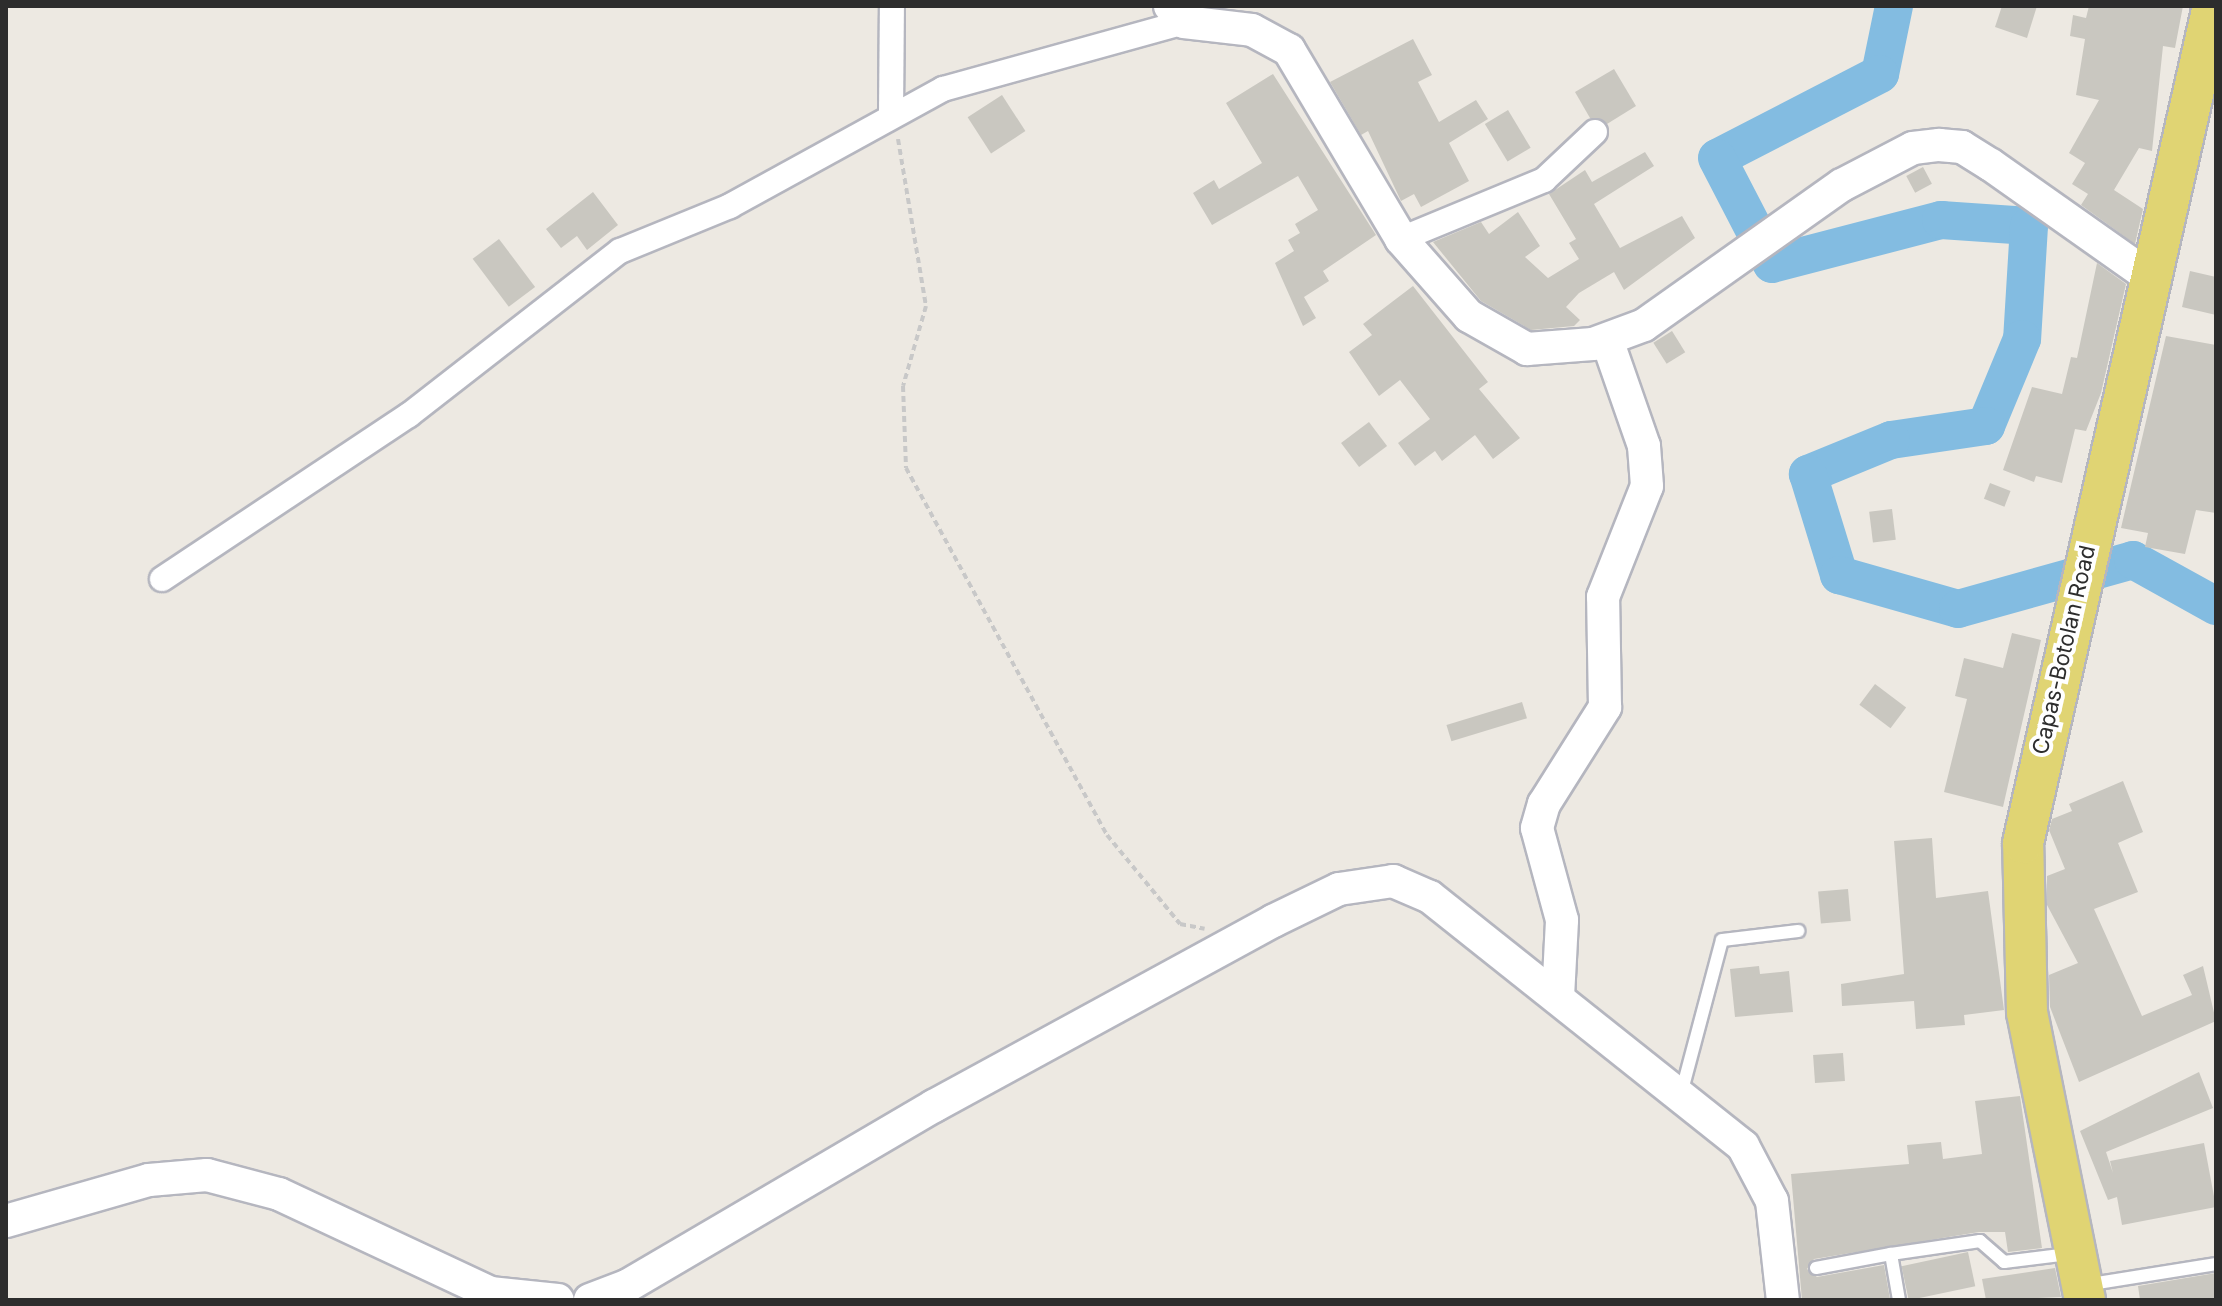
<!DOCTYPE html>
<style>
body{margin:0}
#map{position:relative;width:2222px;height:1306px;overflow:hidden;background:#ede9e2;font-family:Inter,sans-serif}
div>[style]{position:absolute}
.river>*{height:38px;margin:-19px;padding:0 19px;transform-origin:19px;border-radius:19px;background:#83bce1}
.building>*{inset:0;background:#c9c7c0;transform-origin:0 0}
.path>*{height:4px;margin-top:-2px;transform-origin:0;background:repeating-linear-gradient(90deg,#c8c8c8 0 6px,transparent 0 10px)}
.roads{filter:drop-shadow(2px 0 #b5b6bf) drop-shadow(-2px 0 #b5b6bf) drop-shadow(0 2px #b5b6bf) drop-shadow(0 -2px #b5b6bf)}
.service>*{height:12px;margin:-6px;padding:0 6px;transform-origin:6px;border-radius:6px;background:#fff}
.minor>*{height:24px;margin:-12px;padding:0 12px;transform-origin:12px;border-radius:12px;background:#fff}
.tertiary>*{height:32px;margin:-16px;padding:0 16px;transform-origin:16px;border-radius:16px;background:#fff}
.primary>*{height:40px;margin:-20px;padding:0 20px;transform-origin:20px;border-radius:20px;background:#e0d473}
span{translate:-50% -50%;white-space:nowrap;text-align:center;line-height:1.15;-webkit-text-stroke:8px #fff;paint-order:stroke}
.street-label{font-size:22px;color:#2d2d2d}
.frame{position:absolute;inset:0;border:8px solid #2d2d2d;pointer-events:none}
</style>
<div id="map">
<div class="river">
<div style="left:1894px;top:6px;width:69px;rotate:101.6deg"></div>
<div style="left:1880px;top:74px;width:183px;rotate:152.7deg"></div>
<div style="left:1717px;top:158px;width:119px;rotate:62.6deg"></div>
<div style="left:1772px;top:264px;width:175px;rotate:-14.6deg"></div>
<div style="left:1941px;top:220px;width:88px;rotate:3.9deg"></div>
<div style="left:2029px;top:226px;width:113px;rotate:93.5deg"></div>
<div style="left:2022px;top:339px;width:94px;rotate:112.5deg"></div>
<div style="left:1986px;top:426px;width:96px;rotate:171.6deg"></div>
<div style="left:1891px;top:440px;width:90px;rotate:157.7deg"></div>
<div style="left:1808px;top:474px;width:106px;rotate:72.9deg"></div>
<div style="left:1839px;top:575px;width:124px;rotate:15.9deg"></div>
<div style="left:1958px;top:609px;width:182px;rotate:-15.6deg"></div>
<div style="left:2133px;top:560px;width:95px;rotate:29deg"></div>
</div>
<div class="building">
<div style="clip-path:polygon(2002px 6px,2037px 6px,2027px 38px,1995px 27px)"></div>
<div style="clip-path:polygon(2089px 6px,2183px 6px,2175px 48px,2163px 46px,2152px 151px,2139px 148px,2114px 190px,2143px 209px,2135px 244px,2081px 205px,2088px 194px,2072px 184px,2085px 163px,2069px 153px,2099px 100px,2076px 95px,2085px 39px,2070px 36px,2073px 15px,2086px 18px)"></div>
<div style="clip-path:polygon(1413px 39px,1432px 75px,1418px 82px,1439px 122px,1476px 100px,1488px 119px,1449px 143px,1469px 181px,1421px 207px,1414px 194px,1401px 201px,1368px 131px,1361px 135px,1330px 82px)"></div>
<div style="clip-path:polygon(1614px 69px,1636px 106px,1607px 124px,1590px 118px,1575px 92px)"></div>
<div style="clip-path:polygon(1273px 74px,1376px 235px,1323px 271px,1329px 281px,1304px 297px,1316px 318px,1303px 326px,1275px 263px,1294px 251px,1288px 240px,1300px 233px,1295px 224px,1318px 210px,1298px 176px,1212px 225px,1193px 193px,1214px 180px,1219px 189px,1262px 163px,1226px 103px)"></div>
<div style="left:1002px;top:95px;width:43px;height:41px;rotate:57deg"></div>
<div style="left:1508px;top:110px;width:44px;height:27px;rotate:59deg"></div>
<div style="clip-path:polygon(1645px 152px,1654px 166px,1594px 204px,1620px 248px,1682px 216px,1695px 238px,1624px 290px,1614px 272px,1579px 293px,1566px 307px,1580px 320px,1574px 326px,1531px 330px,1481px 301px,1433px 242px,1481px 222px,1489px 234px,1518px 212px,1540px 246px,1525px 257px,1548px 278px,1579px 259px,1569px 243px,1576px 239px,1549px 194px,1585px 170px,1592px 182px)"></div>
<div style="left:1923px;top:167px;width:19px;height:19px;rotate:62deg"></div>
<div style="clip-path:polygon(593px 192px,618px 225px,587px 250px,577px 236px,561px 248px,546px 229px)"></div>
<div style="left:499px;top:239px;width:60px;height:33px;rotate:53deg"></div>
<div style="clip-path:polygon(2097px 263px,2126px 284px,2101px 393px,2086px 431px,2075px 429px,2062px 483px,2036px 476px,2034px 482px,2003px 470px,2032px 387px,2062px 394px,2071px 357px,2077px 358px)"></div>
<div style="clip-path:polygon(2190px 271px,2216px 277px,2216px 315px,2182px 307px)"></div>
<div style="clip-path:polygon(1413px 286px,1488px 382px,1479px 389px,1520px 438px,1493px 459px,1475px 435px,1442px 461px,1435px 451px,1415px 466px,1398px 443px,1430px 419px,1400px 380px,1379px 396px,1349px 352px,1372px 335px,1363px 324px)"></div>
<div style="left:1672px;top:331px;width:25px;height:22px;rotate:58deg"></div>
<div style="clip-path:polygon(2166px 336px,2216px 345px,2216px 513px,2196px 510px,2185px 554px,2145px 547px,2148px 533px,2121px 528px)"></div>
<div style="left:1369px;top:422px;width:30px;height:35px;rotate:53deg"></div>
<div style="left:1990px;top:483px;width:22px;height:17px;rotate:21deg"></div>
<div style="left:1892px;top:509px;width:31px;height:23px;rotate:83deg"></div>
<div style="clip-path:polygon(2012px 633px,2041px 640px,2003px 807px,1944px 792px,1967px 699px,1955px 696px,1964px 658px,2003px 668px)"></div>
<div style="left:1875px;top:684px;width:39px;height:26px;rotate:37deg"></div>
<div style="left:1522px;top:702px;width:17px;height:79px;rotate:73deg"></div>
<div style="clip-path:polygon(2123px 781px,2143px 832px,2118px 843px,2138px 892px,2094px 909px,2142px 1016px,2192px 995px,2183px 975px,2203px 966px,2216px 1021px,2079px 1082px,2050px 1007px,2049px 975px,2078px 963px,2047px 905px,2047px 876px,2065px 869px,2049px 830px,2052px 819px,2072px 811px,2069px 804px)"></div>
<div style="clip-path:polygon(1932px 838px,1936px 898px,1988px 891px,2004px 1010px,1964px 1015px,1965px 1025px,1916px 1029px,1914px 1001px,1842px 1006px,1841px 984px,1904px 974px,1894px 841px)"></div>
<div style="left:1848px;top:889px;width:32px;height:30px;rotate:85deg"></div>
<div style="clip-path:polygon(1759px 966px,1760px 974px,1789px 971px,1793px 1012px,1735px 1017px,1730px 969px)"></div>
<div style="left:1843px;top:1053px;width:28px;height:30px;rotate:86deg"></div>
<div style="clip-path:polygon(2199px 1072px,2213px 1108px,2106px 1152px,2113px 1173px,2110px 1161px,2204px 1143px,2216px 1207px,2122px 1225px,2117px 1197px,2108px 1200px,2080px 1131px)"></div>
<div style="clip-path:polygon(2020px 1096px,2042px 1248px,2008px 1252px,2005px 1232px,1979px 1232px,1814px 1259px,1807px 1269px,1817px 1277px,1884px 1265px,1890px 1299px,1802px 1300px,1791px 1174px,1909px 1164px,1907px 1145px,1941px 1142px,1943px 1159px,1982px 1154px,1975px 1101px)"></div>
<div style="left:1968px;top:1252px;width:35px;height:68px;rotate:78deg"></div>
<div style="clip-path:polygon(2055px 1268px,2061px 1297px,1986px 1300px,1982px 1279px)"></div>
<div style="clip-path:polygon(2216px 1273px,2216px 1300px,2140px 1300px,2138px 1286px)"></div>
</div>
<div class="path">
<div style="left:898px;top:139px;width:169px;rotate:80.5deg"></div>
<div style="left:926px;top:306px;width:83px;rotate:106deg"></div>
<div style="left:903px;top:386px;width:82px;rotate:87.9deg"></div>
<div style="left:906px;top:468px;width:418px;rotate:61.3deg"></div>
<div style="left:1107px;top:835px;width:115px;rotate:50.6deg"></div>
<div style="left:1180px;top:924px;width:25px;rotate:11deg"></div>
</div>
<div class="roads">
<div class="service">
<div style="left:1681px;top:1094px;width:159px;rotate:-75.1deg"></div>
<div style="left:1722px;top:940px;width:77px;rotate:-6.8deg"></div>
<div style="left:1816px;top:1268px;width:76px;rotate:-10.6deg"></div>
<div style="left:2085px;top:1285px;width:133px;rotate:-9.1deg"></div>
<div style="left:1899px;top:1300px;width:47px;rotate:-99.9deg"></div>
<div style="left:1891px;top:1254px;width:90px;rotate:-8.3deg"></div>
<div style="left:1980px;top:1241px;width:32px;rotate:41deg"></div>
<div style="left:2004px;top:1262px;width:65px;rotate:-7deg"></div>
</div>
<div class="minor">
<div style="left:891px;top:113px;width:107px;rotate:-89.5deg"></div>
<div style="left:1401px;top:239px;width:155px;rotate:-22.4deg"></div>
<div style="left:1544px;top:180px;width:70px;rotate:-43.3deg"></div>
<div style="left:162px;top:579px;width:296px;rotate:-33.6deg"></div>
<div style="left:409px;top:415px;width:267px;rotate:-37.9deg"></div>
<div style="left:620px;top:251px;width:119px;rotate:-22.2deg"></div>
<div style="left:730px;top:206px;width:243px;rotate:-28.8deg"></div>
<div style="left:943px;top:89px;width:250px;rotate:-15.5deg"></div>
</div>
<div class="tertiary">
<div style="left:1170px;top:6px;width:21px;rotate:49deg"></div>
<div style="left:1184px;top:22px;width:68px;rotate:6.7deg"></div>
<div style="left:1252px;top:30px;width:42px;rotate:28.4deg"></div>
<div style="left:1289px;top:50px;width:220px;rotate:59.3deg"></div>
<div style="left:1401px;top:239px;width:103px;rotate:48.6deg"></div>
<div style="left:1469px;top:316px;width:67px;rotate:29.6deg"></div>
<div style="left:1527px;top:349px;width:66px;rotate:-4.3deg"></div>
<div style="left:1593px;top:344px;width:54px;rotate:-20.4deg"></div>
<div style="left:1644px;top:325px;width:242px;rotate:-35.3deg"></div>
<div style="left:1842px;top:185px;width:80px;rotate:-27.5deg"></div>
<div style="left:1913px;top:148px;width:26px;rotate:-7deg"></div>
<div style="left:1939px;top:145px;width:23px;rotate:5deg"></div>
<div style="left:1962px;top:147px;width:34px;rotate:32deg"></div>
<div style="left:1991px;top:165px;width:199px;rotate:35.2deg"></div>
<div style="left:1558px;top:997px;width:77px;rotate:-87deg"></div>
<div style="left:1562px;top:920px;width:95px;rotate:-105.2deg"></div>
<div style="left:1537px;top:828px;width:25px;rotate:-74deg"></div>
<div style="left:1544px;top:804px;width:115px;rotate:-57.8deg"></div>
<div style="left:1605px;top:707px;width:110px;rotate:-91deg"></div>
<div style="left:1603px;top:597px;width:119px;rotate:-68.4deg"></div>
<div style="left:1647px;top:486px;width:40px;rotate:-94.3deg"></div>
<div style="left:1644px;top:446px;width:112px;rotate:-109.2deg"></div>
<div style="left:6px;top:1221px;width:149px;rotate:-16deg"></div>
<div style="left:149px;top:1180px;width:58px;rotate:-4.9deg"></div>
<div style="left:207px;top:1175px;width:74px;rotate:14.8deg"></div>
<div style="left:279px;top:1194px;width:233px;rotate:25.1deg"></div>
<div style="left:490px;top:1293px;width:68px;rotate:5.9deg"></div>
<div style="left:590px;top:1300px;width:40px;rotate:-21deg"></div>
<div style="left:627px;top:1286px;width:356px;rotate:-30.4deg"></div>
<div style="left:934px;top:1106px;width:386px;rotate:-28.6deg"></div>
<div style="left:1273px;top:921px;width:73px;rotate:-25.9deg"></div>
<div style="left:1339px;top:889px;width:55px;rotate:-8.4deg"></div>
<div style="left:1393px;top:881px;width:40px;rotate:23.4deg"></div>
<div style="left:1430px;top:897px;width:400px;rotate:38.5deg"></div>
<div style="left:1743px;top:1146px;width:62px;rotate:62.2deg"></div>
<div style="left:1772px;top:1201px;width:100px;rotate:83.7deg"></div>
</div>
<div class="primary">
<div style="left:2085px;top:1300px;width:293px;rotate:-101.4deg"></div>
<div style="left:2027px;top:1013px;width:170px;rotate:-91.3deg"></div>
<div style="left:2023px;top:843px;width:858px;rotate:-77.21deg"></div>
</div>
</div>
<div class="street-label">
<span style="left:2064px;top:650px;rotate:-77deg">Capas-Botolan Road</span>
</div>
<div class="frame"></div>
</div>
